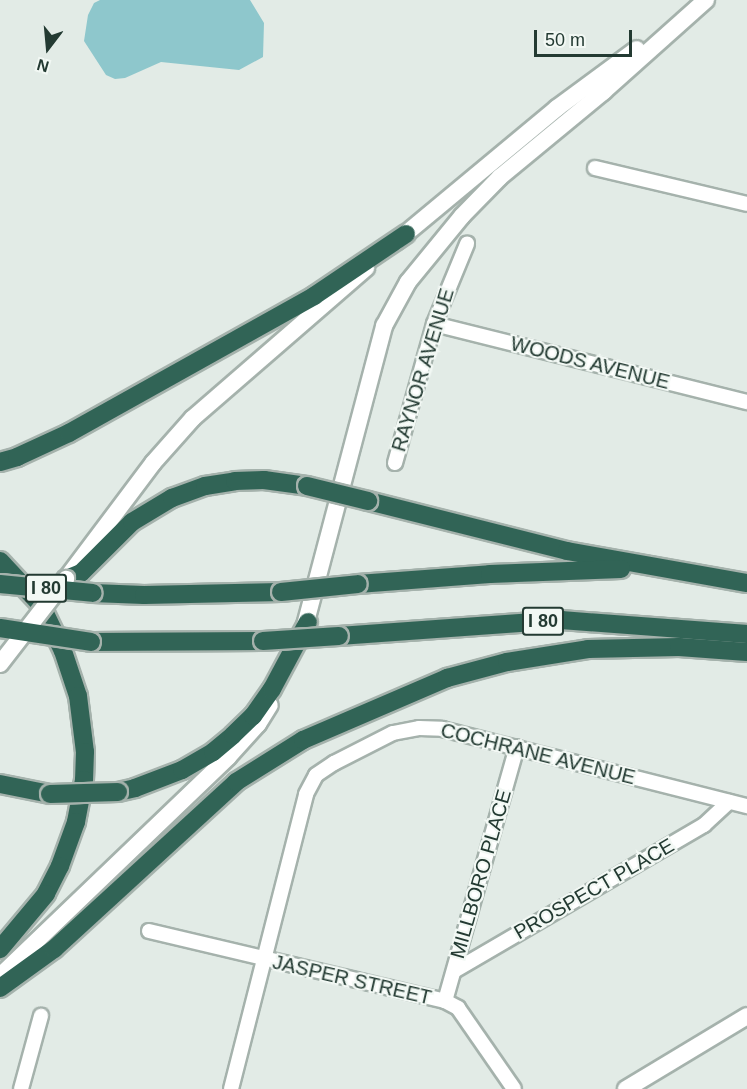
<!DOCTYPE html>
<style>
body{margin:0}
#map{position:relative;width:747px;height:1089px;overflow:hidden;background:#e2ebe6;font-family:Helvetica,sans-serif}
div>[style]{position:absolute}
.water>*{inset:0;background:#8ec7cc}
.roads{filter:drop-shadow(2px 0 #a5b2ac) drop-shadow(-2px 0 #a5b2ac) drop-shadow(0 2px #a5b2ac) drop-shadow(0 -2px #a5b2ac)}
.minor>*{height:14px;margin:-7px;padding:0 7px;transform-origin:7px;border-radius:7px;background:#fff}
.tertiary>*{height:16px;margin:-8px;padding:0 8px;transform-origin:8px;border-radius:8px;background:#fff}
.motorway>*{height:18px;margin:-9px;padding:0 9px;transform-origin:9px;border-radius:9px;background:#316456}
.bridges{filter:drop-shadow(2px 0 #a5b2ac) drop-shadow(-2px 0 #a5b2ac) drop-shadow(0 2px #a5b2ac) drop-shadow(0 -2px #a5b2ac)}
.tertiary-bridge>*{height:16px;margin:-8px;padding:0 8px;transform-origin:8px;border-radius:8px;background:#fff}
.motorway-bridge>*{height:18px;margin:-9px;padding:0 9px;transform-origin:9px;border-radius:9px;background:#316456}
span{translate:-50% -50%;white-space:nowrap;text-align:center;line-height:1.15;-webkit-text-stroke:4.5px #f2f8f4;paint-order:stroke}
.shield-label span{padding:2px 4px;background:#f2f8f4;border:2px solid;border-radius:4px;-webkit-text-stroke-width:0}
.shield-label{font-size:18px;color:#233a32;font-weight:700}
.street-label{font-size:20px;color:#233a32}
.north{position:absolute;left:18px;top:18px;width:60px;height:60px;-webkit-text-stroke:4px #f2f8f4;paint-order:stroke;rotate:196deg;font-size:16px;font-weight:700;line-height:24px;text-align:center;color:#233a32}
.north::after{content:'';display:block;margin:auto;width:21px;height:27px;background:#233a32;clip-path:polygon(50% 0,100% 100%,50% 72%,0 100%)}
.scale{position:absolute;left:534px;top:30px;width:98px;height:27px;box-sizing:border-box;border:3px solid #233a32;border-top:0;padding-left:8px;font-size:18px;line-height:21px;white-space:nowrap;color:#233a32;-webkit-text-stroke:4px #f2f8f4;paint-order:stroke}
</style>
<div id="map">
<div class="water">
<div style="clip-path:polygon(100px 0,250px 0,264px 23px,263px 57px,239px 70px,161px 62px,125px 78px,115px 79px,106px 75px,84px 41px,88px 15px,94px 3px)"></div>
</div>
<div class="roads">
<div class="minor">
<div style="left:595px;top:168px;width:156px;rotate:13.3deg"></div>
<div style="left:434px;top:324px;width:323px;rotate:14deg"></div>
<div style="left:395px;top:463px;width:144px;rotate:-74.3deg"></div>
<div style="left:434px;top:324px;width:87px;rotate:-67.6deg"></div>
<div style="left:149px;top:931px;width:304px;rotate:13.3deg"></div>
<div style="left:445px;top:1001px;width:15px;rotate:28deg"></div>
<div style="left:458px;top:1008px;width:98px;rotate:55.3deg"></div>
<div style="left:454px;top:971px;width:290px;rotate:-30.3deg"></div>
<div style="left:704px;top:825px;width:34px;rotate:-43deg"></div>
<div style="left:445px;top:1001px;width:264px;rotate:-74.2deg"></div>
<div style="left:21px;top:1089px;width:76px;rotate:-74.7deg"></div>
<div style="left:231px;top:1089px;width:304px;rotate:-75.7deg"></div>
<div style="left:306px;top:794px;width:21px;rotate:-62deg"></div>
<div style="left:316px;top:775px;width:22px;rotate:-34deg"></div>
<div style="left:334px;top:763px;width:66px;rotate:-27deg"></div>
<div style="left:393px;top:733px;width:26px;rotate:-11deg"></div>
<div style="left:419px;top:728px;width:23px;rotate:2deg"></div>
<div style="left:442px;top:729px;width:315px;rotate:14.2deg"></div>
</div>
<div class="tertiary">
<div style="left:397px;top:241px;width:208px;rotate:-39.7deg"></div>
<div style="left:557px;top:108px;width:99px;rotate:-36.4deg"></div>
<div style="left:66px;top:579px;width:145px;rotate:-53.1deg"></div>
<div style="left:153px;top:463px;width:60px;rotate:-48.4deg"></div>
<div style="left:193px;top:418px;width:229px;rotate:-40.9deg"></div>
<div style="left:303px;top:633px;width:318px;rotate:-75.2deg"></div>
<div style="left:384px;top:326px;width:50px;rotate:-61.4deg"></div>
<div style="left:408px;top:282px;width:85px;rotate:-50.7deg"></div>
<div style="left:462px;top:216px;width:54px;rotate:-45.7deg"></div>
<div style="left:500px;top:177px;width:134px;rotate:-39.5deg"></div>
<div style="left:603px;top:92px;width:138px;rotate:-41.8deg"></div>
<div style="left:0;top:976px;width:316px;rotate:-43.8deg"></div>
<div style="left:228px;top:757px;width:45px;rotate:-47.7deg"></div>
<div style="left:258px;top:724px;width:22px;rotate:-58deg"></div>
<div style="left:626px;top:1089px;width:141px;rotate:-31.1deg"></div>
</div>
<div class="motorway">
<div style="left:0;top:462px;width:18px;rotate:-16deg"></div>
<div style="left:17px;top:457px;width:57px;rotate:-24.8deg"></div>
<div style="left:69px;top:433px;width:281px;rotate:-29.2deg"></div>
<div style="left:314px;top:296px;width:111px;rotate:-34deg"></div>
<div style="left:368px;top:501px;width:205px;rotate:14.1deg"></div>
<div style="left:567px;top:551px;width:183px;rotate:10.1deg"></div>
<div style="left:0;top:561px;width:60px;rotate:47deg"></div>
<div style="left:41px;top:605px;width:51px;rotate:64.4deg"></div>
<div style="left:63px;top:651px;width:47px;rotate:71.6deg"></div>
<div style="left:78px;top:696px;width:56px;rotate:82.9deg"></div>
<div style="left:85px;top:752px;width:28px;rotate:92deg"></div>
<div style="left:84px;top:780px;width:43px;rotate:100.8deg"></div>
<div style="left:76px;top:822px;width:47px;rotate:110deg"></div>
<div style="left:60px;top:866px;width:31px;rotate:117deg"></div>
<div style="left:46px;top:894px;width:72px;rotate:129.9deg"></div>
<div style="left:66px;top:579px;width:16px;rotate:-22deg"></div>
<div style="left:81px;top:573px;width:72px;rotate:-45deg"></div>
<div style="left:132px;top:522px;width:47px;rotate:-31deg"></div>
<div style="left:172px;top:498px;width:35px;rotate:-20deg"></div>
<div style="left:205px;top:486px;width:30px;rotate:-9deg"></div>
<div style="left:235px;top:481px;width:29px;rotate:-2deg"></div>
<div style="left:264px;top:480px;width:43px;rotate:7.9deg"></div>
<div style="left:358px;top:584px;width:132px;rotate:-4.3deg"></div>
<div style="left:490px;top:574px;width:131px;rotate:-2.2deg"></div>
<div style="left:93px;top:593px;width:51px;rotate:2.2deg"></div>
<div style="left:144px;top:595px;width:137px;rotate:-1.3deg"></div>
<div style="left:339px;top:636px;width:223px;rotate:-4.1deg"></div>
<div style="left:561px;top:620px;width:187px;rotate:4.3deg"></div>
<div style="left:91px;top:642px;width:172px;rotate:-0.3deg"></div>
<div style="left:0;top:784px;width:51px;rotate:11.3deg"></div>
<div style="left:118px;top:792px;width:17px;rotate:-13deg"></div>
<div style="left:135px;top:788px;width:50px;rotate:-21deg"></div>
<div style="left:182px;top:770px;width:36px;rotate:-30deg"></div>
<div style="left:213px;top:752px;width:26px;rotate:-40deg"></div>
<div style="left:233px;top:735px;width:28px;rotate:-44deg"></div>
<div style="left:253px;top:716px;width:33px;rotate:-55deg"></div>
<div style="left:272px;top:689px;width:76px;rotate:-61.8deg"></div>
<div style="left:0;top:988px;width:67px;rotate:-35.8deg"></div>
<div style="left:54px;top:949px;width:247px;rotate:-42.5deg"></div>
<div style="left:236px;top:782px;width:79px;rotate:-32.1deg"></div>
<div style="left:303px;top:740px;width:157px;rotate:-23.3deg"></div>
<div style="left:447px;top:678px;width:62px;rotate:-14.9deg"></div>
<div style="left:507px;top:662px;width:82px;rotate:-9.1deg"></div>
<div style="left:588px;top:649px;width:91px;rotate:-1.3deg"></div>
<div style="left:679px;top:647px;width:68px;rotate:4.2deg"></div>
</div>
</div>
<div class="bridges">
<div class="tertiary-bridge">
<div style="left:0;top:664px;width:108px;rotate:-52.2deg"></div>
</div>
<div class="motorway-bridge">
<div style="left:307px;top:486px;width:63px;rotate:13.8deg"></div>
<div style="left:0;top:584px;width:93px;rotate:5.5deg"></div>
<div style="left:281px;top:592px;width:77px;rotate:-5.9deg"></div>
<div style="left:0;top:628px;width:92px;rotate:8.7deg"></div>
<div style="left:263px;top:641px;width:76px;rotate:-3.8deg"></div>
<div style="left:50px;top:794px;width:68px;rotate:-1.7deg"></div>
</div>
</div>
<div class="shield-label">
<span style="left:46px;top:588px">I 80</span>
<span style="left:543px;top:621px">I 80</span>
</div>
<div class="street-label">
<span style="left:590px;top:363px;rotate:14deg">WOODS AVENUE</span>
<span style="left:423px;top:370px;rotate:-73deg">RAYNOR AVENUE</span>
<span style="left:538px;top:754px;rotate:14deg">COCHRANE AVENUE</span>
<span style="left:481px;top:874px;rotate:-74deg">MILLBORO PLACE</span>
<span style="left:594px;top:889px;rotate:-30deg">PROSPECT PLACE</span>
<span style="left:352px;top:980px;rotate:13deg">JASPER STREET</span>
</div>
<div class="north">N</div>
<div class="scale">50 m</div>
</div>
